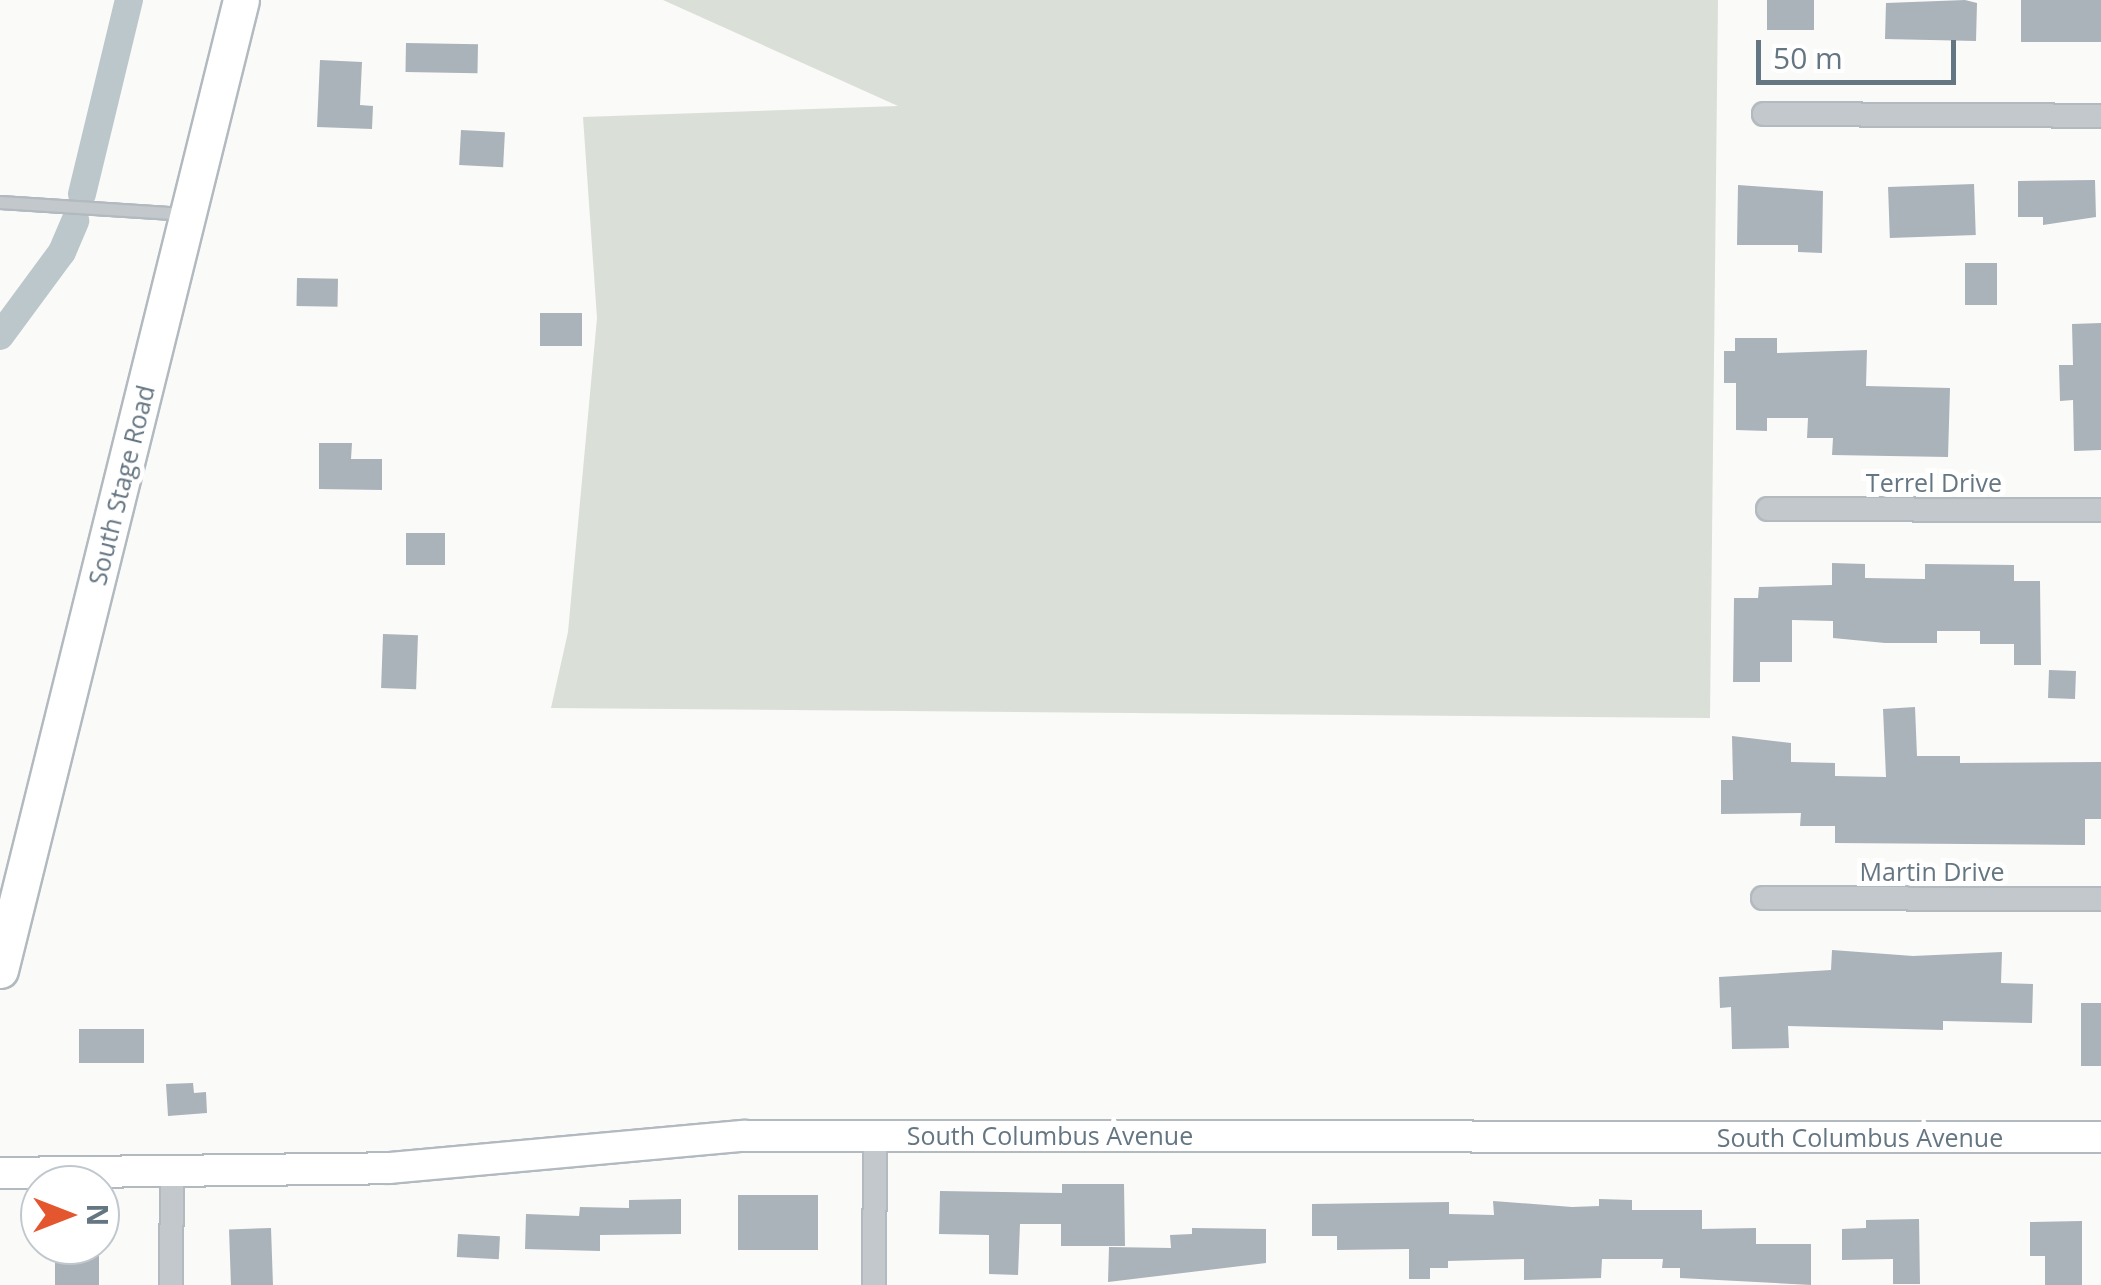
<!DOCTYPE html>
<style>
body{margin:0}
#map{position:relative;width:2101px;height:1285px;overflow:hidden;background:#fafaf8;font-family:"Open Sans",sans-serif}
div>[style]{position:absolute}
.green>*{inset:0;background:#dadfd7}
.canal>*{height:28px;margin:-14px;padding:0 14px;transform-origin:14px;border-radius:14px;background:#bbc7cb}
.building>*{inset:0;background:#aab3b9;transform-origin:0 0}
.roads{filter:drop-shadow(2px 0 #b3babf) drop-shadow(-2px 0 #b3babf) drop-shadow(0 2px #b3babf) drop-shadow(0 -2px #b3babf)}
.lane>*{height:11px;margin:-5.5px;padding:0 5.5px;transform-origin:5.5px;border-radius:5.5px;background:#c3c8cc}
.street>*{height:22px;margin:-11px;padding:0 11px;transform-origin:11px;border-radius:11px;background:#c3c8cc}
.secondary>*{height:30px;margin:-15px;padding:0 15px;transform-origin:15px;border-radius:15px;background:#fff}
.primary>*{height:35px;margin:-17.5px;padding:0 17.5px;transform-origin:17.5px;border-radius:17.5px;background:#fff}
span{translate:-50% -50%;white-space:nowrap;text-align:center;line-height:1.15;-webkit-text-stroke:10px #fff;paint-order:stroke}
.street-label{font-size:25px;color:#657683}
.north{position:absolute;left:20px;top:1165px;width:100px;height:100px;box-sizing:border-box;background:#fff;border:2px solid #c1c8cd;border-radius:50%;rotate:90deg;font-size:28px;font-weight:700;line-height:40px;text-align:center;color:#657683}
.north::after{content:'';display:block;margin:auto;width:35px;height:45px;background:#e4572e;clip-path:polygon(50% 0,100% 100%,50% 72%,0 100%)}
.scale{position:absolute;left:1756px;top:40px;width:200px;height:45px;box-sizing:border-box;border:5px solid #657683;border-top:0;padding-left:12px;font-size:30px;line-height:35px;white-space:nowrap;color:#657683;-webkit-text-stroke:8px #fff;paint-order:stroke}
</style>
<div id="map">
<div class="green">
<div style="clip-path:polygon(663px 0,1718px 0,1710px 718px,551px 708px,568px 632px,597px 318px,583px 117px,898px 106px)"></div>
</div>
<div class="canal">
<div style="left:82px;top:194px;width:200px;rotate:-76.4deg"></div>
<div style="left:0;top:336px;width:104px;rotate:-53.6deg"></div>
<div style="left:62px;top:252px;width:34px;rotate:-67deg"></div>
</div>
<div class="building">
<div style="left:1767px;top:0;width:47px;height:30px"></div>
<div style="clip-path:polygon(1965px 0,1977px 3px,1976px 41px,1885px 39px,1886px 3px)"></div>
<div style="left:2021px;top:0;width:80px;height:42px"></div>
<div style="left:406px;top:43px;width:72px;height:29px;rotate:1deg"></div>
<div style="clip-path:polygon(320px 60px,362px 62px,360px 105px,373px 106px,372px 129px,317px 127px)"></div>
<div style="left:461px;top:130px;width:44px;height:35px;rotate:3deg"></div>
<div style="clip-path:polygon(2095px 180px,2096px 217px,2043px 225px,2043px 217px,2018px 217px,2018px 181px)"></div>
<div style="left:1974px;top:184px;width:51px;height:86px;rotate:88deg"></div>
<div style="clip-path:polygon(1738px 185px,1823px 191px,1822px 253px,1798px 252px,1798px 245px,1737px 245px)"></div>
<div style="left:1965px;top:263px;width:32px;height:42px"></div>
<div style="left:297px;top:278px;width:41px;height:28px;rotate:1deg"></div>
<div style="left:540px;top:313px;width:42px;height:33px"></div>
<div style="clip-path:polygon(2101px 323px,2101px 450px,2074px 451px,2073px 400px,2060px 401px,2059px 365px,2073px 365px,2072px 324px)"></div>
<div style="clip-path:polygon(1735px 338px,1777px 338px,1777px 353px,1867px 350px,1866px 386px,1950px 388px,1948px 457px,1832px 455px,1833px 438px,1807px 438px,1808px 418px,1767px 418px,1767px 431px,1736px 430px,1736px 383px,1724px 383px,1724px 351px,1735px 351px)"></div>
<div style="clip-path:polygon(319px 443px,352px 443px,351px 459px,382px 459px,382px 490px,319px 489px)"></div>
<div style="left:406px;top:533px;width:39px;height:32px"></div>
<div style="clip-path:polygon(1832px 563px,1865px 564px,1865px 578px,1925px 579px,1925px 564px,2014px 565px,2014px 581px,2040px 581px,2041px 665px,2014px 665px,2014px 644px,1980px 644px,1980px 631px,1937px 631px,1937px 643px,1885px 643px,1833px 638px,1833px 621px,1792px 620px,1792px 662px,1760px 662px,1760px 682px,1733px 682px,1734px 598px,1758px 598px,1759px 587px,1832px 585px)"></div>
<div style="left:383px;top:634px;width:35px;height:54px;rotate:2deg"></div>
<div style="left:2049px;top:670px;width:27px;height:28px;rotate:2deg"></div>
<div style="clip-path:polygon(1915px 707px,1917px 756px,1960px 756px,1960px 763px,2101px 762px,2101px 819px,2085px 819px,2085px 845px,1835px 843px,1835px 826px,1800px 826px,1801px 813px,1721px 814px,1721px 780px,1733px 780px,1732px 736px,1791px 743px,1791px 762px,1835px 763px,1835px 776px,1886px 777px,1883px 709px)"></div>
<div style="clip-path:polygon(1832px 950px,1913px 956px,2002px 952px,2001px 983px,2033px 984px,2032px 1023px,1943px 1021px,1943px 1030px,1788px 1026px,1789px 1048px,1732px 1049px,1731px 1007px,1720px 1008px,1719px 977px,1831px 970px)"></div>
<div style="left:2081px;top:1003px;width:20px;height:63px"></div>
<div style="left:144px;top:1029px;width:34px;height:65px;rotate:90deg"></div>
<div style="clip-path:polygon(193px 1083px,194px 1093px,206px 1092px,207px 1113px,168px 1116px,166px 1084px)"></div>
<div style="clip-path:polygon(1062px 1184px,1124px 1184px,1125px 1246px,1061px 1246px,1061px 1224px,1020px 1224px,1018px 1275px,989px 1274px,989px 1235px,939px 1234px,940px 1191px,1062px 1193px)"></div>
<div style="left:818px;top:1195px;width:55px;height:80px;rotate:90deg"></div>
<div style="clip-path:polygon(681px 1199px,681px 1234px,600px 1235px,600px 1251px,525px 1249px,526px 1214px,579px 1216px,580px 1207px,629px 1208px,629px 1200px)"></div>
<div style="clip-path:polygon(1599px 1199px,1632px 1200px,1632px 1210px,1702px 1210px,1702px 1229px,1756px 1228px,1756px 1244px,1811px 1244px,1811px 1285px,1680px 1278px,1680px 1268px,1662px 1268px,1663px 1259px,1602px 1259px,1601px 1278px,1524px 1280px,1524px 1259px,1448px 1261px,1448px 1268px,1430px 1268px,1430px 1279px,1409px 1279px,1409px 1249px,1337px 1250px,1337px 1236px,1312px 1236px,1312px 1204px,1449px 1202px,1449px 1214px,1494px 1215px,1493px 1201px,1572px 1207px,1599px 1206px)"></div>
<div style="clip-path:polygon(1919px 1219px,1920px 1284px,1893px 1284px,1893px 1259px,1842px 1260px,1842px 1229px,1866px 1228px,1866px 1220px)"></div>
<div style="clip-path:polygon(2082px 1221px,2082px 1285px,2045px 1285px,2045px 1256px,2030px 1256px,2030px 1222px)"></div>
<div style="left:271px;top:1228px;width:57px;height:42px;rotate:88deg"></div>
<div style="clip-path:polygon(1192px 1228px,1266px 1229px,1266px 1263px,1108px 1282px,1109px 1247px,1171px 1248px,1170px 1235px,1192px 1234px)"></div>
<div style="left:458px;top:1234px;width:42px;height:23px;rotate:3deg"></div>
<div style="left:55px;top:1248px;width:44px;height:37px"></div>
</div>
<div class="roads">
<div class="lane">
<div style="left:0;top:202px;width:184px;rotate:3.7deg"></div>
</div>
<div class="street">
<div style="left:1764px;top:114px;width:337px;rotate:0.3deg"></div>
<div style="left:1768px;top:509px;width:333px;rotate:0.2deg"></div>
<div style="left:1763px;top:898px;width:338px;rotate:0.2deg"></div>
<div style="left:171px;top:1285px;width:114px;rotate:-89.5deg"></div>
<div style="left:874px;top:1285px;width:150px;rotate:-89.6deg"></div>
</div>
<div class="secondary">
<div style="left:0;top:1173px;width:389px;rotate:-0.7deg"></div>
<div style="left:389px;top:1168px;width:356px;rotate:-5.2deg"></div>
<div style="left:744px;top:1136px;width:1357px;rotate:0.04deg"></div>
</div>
<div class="primary">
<div style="left:0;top:970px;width:999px;rotate:-76.05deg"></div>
</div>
</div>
<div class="street-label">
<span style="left:1934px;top:482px">Terrel Drive</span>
<span style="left:121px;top:485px;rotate:-76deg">South Stage Road</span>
<span style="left:1932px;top:871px">Martin Drive</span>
<span style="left:1050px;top:1135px">South Columbus Avenue</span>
<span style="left:1860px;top:1137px">South Columbus Avenue</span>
</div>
<div class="north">N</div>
<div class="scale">50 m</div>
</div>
